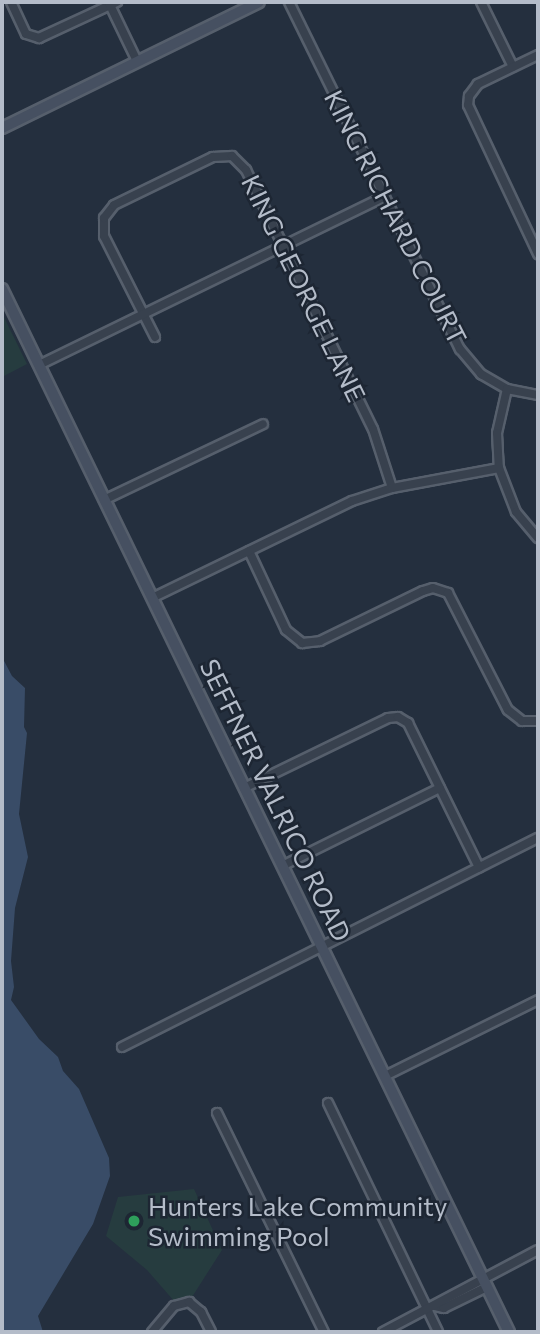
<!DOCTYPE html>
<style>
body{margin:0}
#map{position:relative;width:540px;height:1334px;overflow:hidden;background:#242f3e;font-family:Commissioner,sans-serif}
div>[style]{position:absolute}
.green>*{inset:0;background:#263c3f}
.water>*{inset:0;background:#394c67}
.roads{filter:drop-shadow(2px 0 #565f6c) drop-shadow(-2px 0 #565f6c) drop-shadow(0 2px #565f6c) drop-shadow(0 -2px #565f6c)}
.street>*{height:8px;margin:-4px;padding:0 4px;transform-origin:4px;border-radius:4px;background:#38414e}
.secondary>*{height:10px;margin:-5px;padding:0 5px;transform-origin:5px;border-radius:5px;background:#465061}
.dots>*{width:19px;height:19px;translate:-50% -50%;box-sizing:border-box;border:4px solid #1d2633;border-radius:50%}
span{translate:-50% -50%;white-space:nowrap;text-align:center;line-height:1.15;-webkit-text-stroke:5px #1d2633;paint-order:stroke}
.street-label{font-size:26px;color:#b4bcc9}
.poi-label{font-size:26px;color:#b4bcc9}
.left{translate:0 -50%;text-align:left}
.frame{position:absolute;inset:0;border:4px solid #b4bcc9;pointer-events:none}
</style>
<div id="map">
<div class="green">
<div style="clip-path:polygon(2px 313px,27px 364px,4px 376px,2px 370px)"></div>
<div style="clip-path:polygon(194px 1189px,222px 1250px,192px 1297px,174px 1301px,147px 1270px,106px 1236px,118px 1197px)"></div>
</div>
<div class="water">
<div style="clip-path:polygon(2px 657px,12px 676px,25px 688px,24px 727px,27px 733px,19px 814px,28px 857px,15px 908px,11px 961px,14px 987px,11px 1000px,39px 1039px,58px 1057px,63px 1071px,79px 1089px,109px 1158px,110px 1176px,93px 1224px,38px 1316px,43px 1332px,2px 1332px)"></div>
</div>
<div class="roads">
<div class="street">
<div style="left:11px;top:2px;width:35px;rotate:65deg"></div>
<div style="left:26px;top:34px;width:14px;rotate:17deg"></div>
<div style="left:39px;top:38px;width:86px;rotate:-24.8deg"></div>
<div style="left:289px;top:2px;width:387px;rotate:63.8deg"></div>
<div style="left:460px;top:349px;width:33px;rotate:50deg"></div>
<div style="left:481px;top:374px;width:30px;rotate:30deg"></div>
<div style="left:507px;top:389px;width:32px;rotate:11deg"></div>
<div style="left:481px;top:2px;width:72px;rotate:63.8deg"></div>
<div style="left:110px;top:5px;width:62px;rotate:64.3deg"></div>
<div style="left:538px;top:55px;width:67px;rotate:154.2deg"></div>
<div style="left:478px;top:84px;width:15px;rotate:127deg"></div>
<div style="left:469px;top:96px;width:9px;rotate:96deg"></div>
<div style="left:468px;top:105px;width:165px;rotate:64.8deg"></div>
<div style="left:155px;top:337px;width:113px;rotate:-116.8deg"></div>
<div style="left:104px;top:236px;width:18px;rotate:-90deg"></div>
<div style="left:104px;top:218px;width:16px;rotate:-52deg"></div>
<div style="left:114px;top:205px;width:110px;rotate:-25.9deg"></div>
<div style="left:213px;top:157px;width:19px;rotate:-3deg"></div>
<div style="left:232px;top:156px;width:20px;rotate:45deg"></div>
<div style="left:246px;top:170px;width:288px;rotate:63.9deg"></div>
<div style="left:373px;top:429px;width:62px;rotate:72.1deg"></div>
<div style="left:39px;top:365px;width:384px;rotate:-26deg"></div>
<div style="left:507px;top:389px;width:45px;rotate:102.8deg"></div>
<div style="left:497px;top:433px;width:35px;rotate:87deg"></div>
<div style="left:499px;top:468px;width:47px;rotate:68.9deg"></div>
<div style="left:516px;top:512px;width:34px;rotate:50deg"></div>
<div style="left:104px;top:500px;width:176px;rotate:-25.5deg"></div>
<div style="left:249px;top:551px;width:87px;rotate:64.9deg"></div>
<div style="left:286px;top:630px;width:21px;rotate:39deg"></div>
<div style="left:302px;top:643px;width:18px;rotate:-6deg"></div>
<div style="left:320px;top:641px;width:114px;rotate:-25.9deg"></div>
<div style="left:423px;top:591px;width:10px;rotate:-17deg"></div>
<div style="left:433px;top:588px;width:16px;rotate:18deg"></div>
<div style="left:448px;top:593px;width:131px;rotate:62.9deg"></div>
<div style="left:508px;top:710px;width:18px;rotate:38deg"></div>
<div style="left:522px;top:721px;width:16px"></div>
<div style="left:152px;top:598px;width:222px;rotate:-25.9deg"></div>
<div style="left:352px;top:501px;width:42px;rotate:-18deg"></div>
<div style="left:392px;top:488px;width:109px;rotate:-10.6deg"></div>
<div style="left:244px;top:788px;width:160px;rotate:-25.9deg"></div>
<div style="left:388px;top:718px;width:10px;rotate:-6deg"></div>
<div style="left:398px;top:717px;width:12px;rotate:31deg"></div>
<div style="left:408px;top:723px;width:161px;rotate:63.8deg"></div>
<div style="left:282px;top:866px;width:176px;rotate:-26.3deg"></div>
<div style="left:122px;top:1047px;width:466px;rotate:-26.7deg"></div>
<div style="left:385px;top:1076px;width:171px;rotate:-26.4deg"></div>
<div style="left:328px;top:1103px;width:254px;rotate:64.3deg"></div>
<div style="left:217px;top:1113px;width:244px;rotate:64deg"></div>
<div style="left:435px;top:1306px;width:9px;rotate:13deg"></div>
<div style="left:444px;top:1308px;width:48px;rotate:-26deg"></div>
<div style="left:152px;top:1332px;width:34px;rotate:-50deg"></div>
<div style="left:174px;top:1306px;width:16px;rotate:-15deg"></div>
<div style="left:189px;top:1302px;width:16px;rotate:40deg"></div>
<div style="left:201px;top:1312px;width:22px;rotate:63deg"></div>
<div style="left:383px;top:1332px;width:175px;rotate:-27.9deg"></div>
</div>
<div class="secondary">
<div style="left:2px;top:128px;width:286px;rotate:-26.1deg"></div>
<div style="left:2px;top:289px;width:1160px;rotate:64.08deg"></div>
</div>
</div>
<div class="dots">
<div style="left:134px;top:1221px;background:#2e9e5b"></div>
</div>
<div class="street-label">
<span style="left:396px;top:217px;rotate:63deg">KING RICHARD COURT</span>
<span style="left:304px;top:288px;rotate:64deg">KING GEORGE LANE</span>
<span style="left:276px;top:800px;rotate:64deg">SEFFNER VALRICO ROAD</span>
</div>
<div class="poi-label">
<span class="left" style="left:148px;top:1221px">Hunters Lake Community<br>Swimming Pool</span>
</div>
<div class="frame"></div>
</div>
